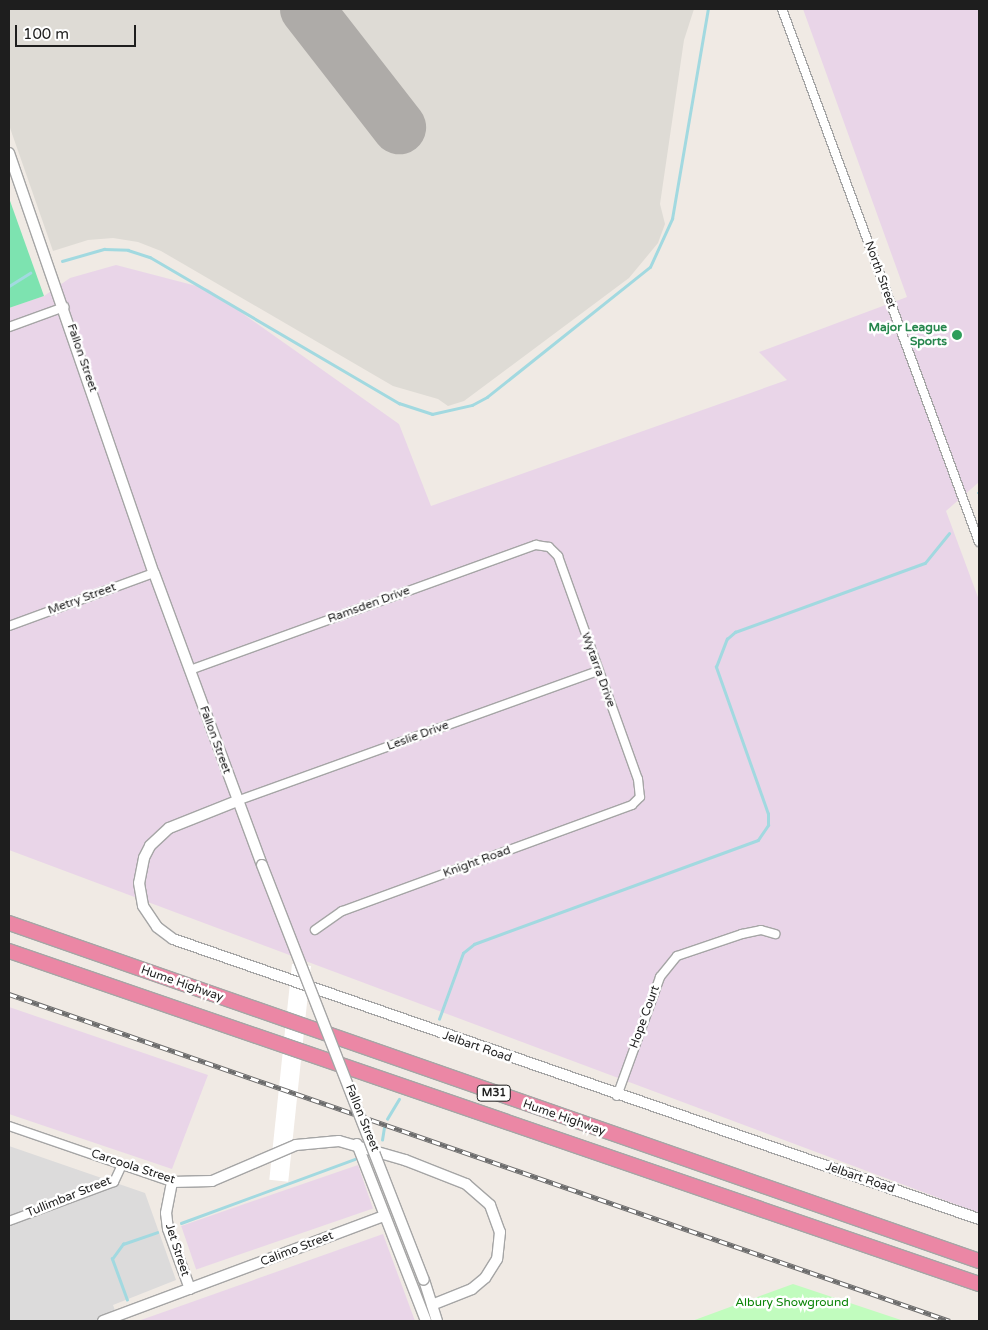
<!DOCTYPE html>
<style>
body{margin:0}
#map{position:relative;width:988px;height:1330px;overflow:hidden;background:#f0eae4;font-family:"Varela Round",sans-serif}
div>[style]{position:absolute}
.residential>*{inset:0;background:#dcdbdb}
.industrial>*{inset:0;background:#e9d5e8;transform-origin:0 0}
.airport>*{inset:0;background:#dedbd5}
.park>*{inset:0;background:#c1fcbe}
.pitch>*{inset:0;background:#7de3b0}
.pier>*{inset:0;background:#fff;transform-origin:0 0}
.stream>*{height:2.5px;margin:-1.25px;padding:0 1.25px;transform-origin:1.25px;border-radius:1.25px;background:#a2d9e0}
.runway>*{height:54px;margin:-27px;padding:0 27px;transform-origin:27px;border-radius:27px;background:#aeaba8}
.roads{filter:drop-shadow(1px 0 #a5a5a5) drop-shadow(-1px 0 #a5a5a5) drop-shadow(0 1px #a5a5a5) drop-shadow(0 -1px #a5a5a5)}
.minor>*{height:8px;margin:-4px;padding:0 4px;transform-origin:4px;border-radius:4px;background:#fff}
.tertiary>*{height:10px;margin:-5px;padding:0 5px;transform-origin:5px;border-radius:5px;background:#fff}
.motorway>*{height:14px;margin:-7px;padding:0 7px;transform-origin:7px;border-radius:7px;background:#eb87a5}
.rail>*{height:4.5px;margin-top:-2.25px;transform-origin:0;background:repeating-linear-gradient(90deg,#fff 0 8px,#6c6c6c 0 16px);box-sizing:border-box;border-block:1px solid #6c6c6c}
.bridges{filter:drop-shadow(1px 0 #a5a5a5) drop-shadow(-1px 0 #a5a5a5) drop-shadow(0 1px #a5a5a5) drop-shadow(0 -1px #a5a5a5)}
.tertiary-bridge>*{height:10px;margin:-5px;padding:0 5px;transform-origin:5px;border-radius:5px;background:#fff}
.dots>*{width:14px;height:14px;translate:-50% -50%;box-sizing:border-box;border:2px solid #fff;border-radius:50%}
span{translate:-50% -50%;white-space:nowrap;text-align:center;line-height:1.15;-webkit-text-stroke:5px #fff;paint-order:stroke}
.shield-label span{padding:1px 4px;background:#fff;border:1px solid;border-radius:4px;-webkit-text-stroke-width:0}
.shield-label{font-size:11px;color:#1e1e1e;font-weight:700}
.street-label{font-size:12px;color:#1e1e1e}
.leisure-label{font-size:12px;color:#27864d;font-weight:700}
.right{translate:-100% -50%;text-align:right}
.park-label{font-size:12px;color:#0a8306}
.frame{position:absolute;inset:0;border:10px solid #1e1e1e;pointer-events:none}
.scale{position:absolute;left:15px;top:25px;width:121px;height:22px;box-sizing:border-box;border:2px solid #1e1e1e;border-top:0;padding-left:6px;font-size:15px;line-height:18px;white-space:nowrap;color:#1e1e1e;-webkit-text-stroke:4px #fff;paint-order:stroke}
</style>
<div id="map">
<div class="residential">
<div style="clip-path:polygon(9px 1146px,145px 1193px,176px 1280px,113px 1305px,119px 1321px,9px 1321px)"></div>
</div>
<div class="industrial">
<div style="clip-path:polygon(803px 9px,979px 9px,979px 482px,946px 511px,979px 600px,979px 1213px,9px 850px,9px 308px,44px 296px,70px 278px,116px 265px,208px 289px,399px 424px,431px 506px,787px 380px,759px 352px,907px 297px)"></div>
<div style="clip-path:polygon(9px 1007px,208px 1075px,172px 1169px,9px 1114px)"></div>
<div style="left:358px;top:1165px;width:46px;height:187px;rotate:71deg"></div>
<div style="clip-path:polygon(383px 1234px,415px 1321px,141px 1321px,141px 1320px)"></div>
</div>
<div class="airport">
<div style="clip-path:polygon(9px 9px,694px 9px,684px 40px,660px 204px,665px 224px,658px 243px,629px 278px,464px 401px,448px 406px,438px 399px,393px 386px,161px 251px,138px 242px,113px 238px,88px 240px,53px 251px,9px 125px)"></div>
</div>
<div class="park">
<div style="clip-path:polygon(793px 1284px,904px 1321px,692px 1321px)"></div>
</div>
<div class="pitch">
<div style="clip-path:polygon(9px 198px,44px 296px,9px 308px)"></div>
</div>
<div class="pier">
<div style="left:292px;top:964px;width:19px;height:217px;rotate:6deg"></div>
</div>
<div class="stream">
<div style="left:62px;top:261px;width:44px;rotate:-15.9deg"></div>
<div style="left:104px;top:249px;width:24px;rotate:2deg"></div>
<div style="left:128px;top:250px;width:23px;rotate:18deg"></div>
<div style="left:150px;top:257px;width:289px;rotate:30.4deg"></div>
<div style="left:399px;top:403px;width:35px;rotate:18deg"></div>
<div style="left:432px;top:414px;width:41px;rotate:-12.7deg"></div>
<div style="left:472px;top:405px;width:17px;rotate:-28deg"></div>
<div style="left:487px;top:397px;width:208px;rotate:-38.6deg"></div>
<div style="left:650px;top:267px;width:53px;rotate:-65.4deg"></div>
<div style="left:672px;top:219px;width:213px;rotate:-80.3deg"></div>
<div style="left:9px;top:286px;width:25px;rotate:-32deg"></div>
<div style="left:978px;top:493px;width:1px"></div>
<div style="left:439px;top:1019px;width:70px;rotate:-70deg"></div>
<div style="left:463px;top:953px;width:14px;rotate:-39deg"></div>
<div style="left:474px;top:944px;width:302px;rotate:-20.1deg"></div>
<div style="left:758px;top:840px;width:18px;rotate:-56deg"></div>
<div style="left:768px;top:825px;width:11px;rotate:-90deg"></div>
<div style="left:768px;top:814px;width:156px;rotate:-109.5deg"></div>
<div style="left:716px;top:667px;width:30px;rotate:-69deg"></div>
<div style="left:727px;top:639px;width:11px;rotate:-41deg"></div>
<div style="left:735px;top:632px;width:202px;rotate:-20deg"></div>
<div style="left:925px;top:563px;width:38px;rotate:-51deg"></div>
<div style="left:387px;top:1119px;width:23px;rotate:-59deg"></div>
<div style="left:382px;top:1140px;width:12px;rotate:-81deg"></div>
<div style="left:181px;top:1223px;width:185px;rotate:-20.2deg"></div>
<div style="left:127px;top:1300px;width:44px;rotate:-110.1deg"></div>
<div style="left:112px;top:1259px;width:19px;rotate:-54deg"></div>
<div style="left:123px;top:1244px;width:36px;rotate:-19deg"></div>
</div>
<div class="runway">
<div style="left:307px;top:9px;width:150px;rotate:52.1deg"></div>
</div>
<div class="roads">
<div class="minor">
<div style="left:782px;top:9px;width:568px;rotate:69.72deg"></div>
<div style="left:9px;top:327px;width:59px;rotate:-20deg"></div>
<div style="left:9px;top:626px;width:154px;rotate:-20.1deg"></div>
<div style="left:190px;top:670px;width:368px;rotate:-19.9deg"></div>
<div style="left:536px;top:545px;width:13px;rotate:9deg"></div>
<div style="left:549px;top:547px;width:13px;rotate:45deg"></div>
<div style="left:558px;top:556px;width:237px;rotate:70.3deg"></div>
<div style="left:638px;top:779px;width:18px;rotate:84deg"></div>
<div style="left:640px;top:797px;width:11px;rotate:135deg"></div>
<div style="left:632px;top:805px;width:309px;rotate:159.9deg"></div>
<div style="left:342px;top:911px;width:33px;rotate:145deg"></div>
<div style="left:237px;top:801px;width:384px;rotate:-19.8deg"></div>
<div style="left:617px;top:1096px;width:127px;rotate:-70.1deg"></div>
<div style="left:660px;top:977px;width:27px;rotate:-51deg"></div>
<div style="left:677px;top:956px;width:69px;rotate:-18.7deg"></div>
<div style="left:742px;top:934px;width:19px;rotate:-12deg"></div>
<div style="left:761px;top:930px;width:15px;rotate:16deg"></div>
<div style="left:9px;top:1126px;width:172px;rotate:19deg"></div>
<div style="left:9px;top:1221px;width:112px;rotate:-20.4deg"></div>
<div style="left:114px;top:1182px;width:19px;rotate:-65deg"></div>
</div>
<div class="tertiary">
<div style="left:9px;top:153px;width:444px;rotate:71deg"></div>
<div style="left:154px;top:573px;width:311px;rotate:69.7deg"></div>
<div style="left:237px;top:801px;width:73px;rotate:158.3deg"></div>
<div style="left:169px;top:828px;width:26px;rotate:137deg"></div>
<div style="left:150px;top:846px;width:13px;rotate:117deg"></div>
<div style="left:144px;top:858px;width:25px;rotate:101deg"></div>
<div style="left:139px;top:883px;width:23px;rotate:80deg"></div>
<div style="left:143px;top:906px;width:25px;rotate:56deg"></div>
<div style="left:157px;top:927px;width:20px;rotate:37deg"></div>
<div style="left:173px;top:939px;width:853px;rotate:19.16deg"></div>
<div style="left:357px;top:1144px;width:190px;rotate:68.7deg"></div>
<div style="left:424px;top:1280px;width:43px;rotate:72.4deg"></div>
<div style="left:190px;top:1289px;width:64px;rotate:-110.1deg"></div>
<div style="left:168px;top:1229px;width:16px;rotate:-97deg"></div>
<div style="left:166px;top:1213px;width:32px;rotate:-79deg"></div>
<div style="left:172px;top:1182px;width:40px;rotate:-1.4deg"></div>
<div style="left:212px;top:1181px;width:91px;rotate:-23.2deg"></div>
<div style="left:296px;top:1145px;width:43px;rotate:-5.3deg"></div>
<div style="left:339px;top:1141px;width:69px;rotate:16.1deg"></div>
<div style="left:405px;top:1160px;width:66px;rotate:21.5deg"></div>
<div style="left:466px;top:1184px;width:32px;rotate:41deg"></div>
<div style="left:490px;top:1205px;width:29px;rotate:70deg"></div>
<div style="left:500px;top:1232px;width:27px;rotate:96deg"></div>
<div style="left:497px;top:1259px;width:22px;rotate:122deg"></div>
<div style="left:485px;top:1278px;width:17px;rotate:140deg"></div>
<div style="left:472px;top:1289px;width:43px;rotate:158.2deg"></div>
<div style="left:103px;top:1321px;width:300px;rotate:-20.5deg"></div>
</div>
<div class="motorway">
<div style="left:9px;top:923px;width:1027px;rotate:19.21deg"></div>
<div style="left:9px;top:951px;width:1026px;rotate:18.95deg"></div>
</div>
</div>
<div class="rail">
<div style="left:9px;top:994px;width:996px;rotate:19.16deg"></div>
</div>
<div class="bridges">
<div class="tertiary-bridge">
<div style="left:262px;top:865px;width:445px;rotate:68.7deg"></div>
</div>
</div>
<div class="dots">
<div style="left:957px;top:335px;background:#2e9e5b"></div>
</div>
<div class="shield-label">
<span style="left:494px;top:1093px">M31</span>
</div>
<div class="street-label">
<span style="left:880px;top:275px;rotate:70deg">North Street</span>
<span style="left:82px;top:358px;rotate:71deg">Fallon Street</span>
<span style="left:82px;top:599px;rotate:-20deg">Metry Street</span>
<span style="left:369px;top:605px;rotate:-20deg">Ramsden Drive</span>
<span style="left:598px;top:670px;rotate:70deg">Wytarra Drive</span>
<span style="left:418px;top:736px;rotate:-20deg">Leslie Drive</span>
<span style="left:215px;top:740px;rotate:70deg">Fallon Street</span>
<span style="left:477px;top:862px;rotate:-20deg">Knight Road</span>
<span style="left:182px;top:984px;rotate:19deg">Hume Highway</span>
<span style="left:645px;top:1017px;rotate:-70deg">Hope Court</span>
<span style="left:477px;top:1047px;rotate:19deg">Jelbart Road</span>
<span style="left:362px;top:1118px;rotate:68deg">Fallon Street</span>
<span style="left:564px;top:1118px;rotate:19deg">Hume Highway</span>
<span style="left:133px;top:1167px;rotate:18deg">Carcoola Street</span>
<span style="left:860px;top:1178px;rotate:19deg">Jelbart Road</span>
<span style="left:69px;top:1197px;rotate:-22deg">Tullimbar Street</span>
<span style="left:297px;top:1249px;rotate:-21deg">Calimo Street</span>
<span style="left:177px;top:1250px;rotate:72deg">Jet Street</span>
</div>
<div class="leisure-label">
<span class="right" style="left:947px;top:335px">Major League<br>Sports</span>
</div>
<div class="park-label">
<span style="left:792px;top:1303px">Albury Showground</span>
</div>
<div class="frame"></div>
<div class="scale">100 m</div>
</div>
